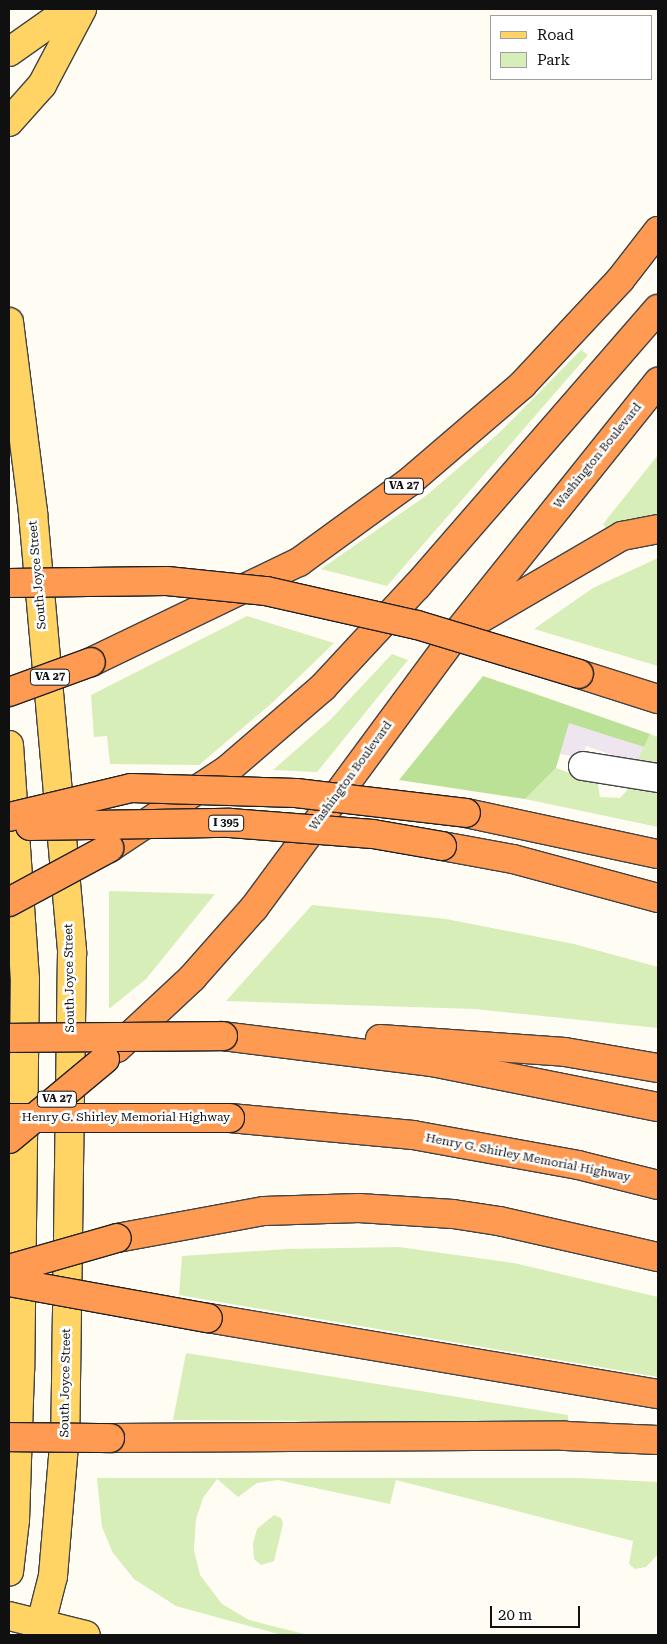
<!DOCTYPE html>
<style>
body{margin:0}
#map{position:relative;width:667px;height:1644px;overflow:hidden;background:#fffcf4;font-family:"Roboto Serif",serif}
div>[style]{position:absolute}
.industrial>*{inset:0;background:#eee5ef}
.green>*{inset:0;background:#d7eeb8}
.forest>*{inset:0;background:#bbe196}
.roads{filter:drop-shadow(1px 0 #434343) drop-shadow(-1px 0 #434343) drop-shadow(0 1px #434343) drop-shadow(0 -1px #434343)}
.minor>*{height:28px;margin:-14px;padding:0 14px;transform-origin:14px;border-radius:14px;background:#fff}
.major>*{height:28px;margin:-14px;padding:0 14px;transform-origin:14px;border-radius:14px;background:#ffd364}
.highway>*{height:28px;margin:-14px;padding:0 14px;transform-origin:14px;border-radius:14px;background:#ff9a52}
.bridges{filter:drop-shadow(1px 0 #212121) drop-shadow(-1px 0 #212121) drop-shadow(0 1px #212121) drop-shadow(0 -1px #212121)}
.highway-bridge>*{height:28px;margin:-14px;padding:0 14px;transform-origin:14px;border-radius:14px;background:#ff9a52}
span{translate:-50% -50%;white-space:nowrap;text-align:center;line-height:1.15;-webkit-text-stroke:5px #fff;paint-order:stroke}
.shield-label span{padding:1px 4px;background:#fff;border:1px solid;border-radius:4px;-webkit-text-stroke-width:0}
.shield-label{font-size:11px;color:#101010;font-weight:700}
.street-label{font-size:12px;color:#101010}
.frame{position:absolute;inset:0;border:10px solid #101010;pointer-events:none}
.legend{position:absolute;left:490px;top:15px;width:162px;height:65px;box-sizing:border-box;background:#fff;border:1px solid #9f9f9f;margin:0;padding:6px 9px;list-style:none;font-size:15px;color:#101010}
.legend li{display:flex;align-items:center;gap:10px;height:25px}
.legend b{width:25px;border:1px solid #9f9f9f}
.scale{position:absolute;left:490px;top:1606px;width:90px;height:22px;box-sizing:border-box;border:2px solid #101010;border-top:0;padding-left:6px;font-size:15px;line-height:18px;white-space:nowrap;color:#101010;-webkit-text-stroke:4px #fff;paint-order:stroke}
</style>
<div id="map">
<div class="industrial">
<div style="clip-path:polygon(569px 722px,644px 747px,636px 763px,586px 746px,582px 758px,560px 754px)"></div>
</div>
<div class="green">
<div style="clip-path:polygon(581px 350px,588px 355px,387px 586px,321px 569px,427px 495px,499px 433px)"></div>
<div style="clip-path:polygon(658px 455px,658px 515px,607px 530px,603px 524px)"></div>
<div style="clip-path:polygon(658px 558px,658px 666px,534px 629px,593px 588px)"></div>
<div style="clip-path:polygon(247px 616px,334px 643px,273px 702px,199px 765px,110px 764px,107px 736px,94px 737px,91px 695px)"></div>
<div style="clip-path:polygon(392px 654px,408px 660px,317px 772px,273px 770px,330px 720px)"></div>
<div style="clip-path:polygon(650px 734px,658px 737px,658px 768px,636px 763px)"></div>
<div style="clip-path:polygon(556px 768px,598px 784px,600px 797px,620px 798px,629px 788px,640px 785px,658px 787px,658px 827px,525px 799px)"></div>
<div style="clip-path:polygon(109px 891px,215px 894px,146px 979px,109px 1009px)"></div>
<div style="clip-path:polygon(312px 905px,446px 919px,574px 944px,658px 967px,658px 1028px,475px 1009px,226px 1001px)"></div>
<div style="clip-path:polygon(399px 1247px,514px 1263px,658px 1297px,658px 1377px,179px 1295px,182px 1256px,287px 1249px)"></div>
<div style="clip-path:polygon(186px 1353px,568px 1415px,568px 1422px,173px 1420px)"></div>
<div style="clip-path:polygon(97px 1478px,579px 1478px,658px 1482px,658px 1554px,646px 1567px,635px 1569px,629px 1564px,633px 1541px,396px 1480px,390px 1504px,278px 1480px,257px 1483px,238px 1497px,217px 1479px,203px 1498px,196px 1519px,194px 1550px,200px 1575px,222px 1604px,249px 1620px,308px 1635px,282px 1635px,176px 1606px,134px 1579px,113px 1553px,102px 1527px)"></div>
<div style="clip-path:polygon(274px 1515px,281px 1518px,283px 1524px,274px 1561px,261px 1565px,254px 1559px,253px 1544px,257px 1529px)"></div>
</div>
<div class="forest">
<div style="clip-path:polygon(483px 676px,573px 707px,650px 734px,644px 747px,569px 723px,556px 768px,525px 799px,399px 780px)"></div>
</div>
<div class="roads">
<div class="minor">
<div style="left:583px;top:766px;width:76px;rotate:9.1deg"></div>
</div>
<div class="major">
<div style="left:9px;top:52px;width:75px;rotate:-35.2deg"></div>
<div style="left:9px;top:122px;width:50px;rotate:-48.3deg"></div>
<div style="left:42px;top:85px;width:86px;rotate:-62.2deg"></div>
<div style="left:9px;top:322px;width:193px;rotate:82.8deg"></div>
<div style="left:33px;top:513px;width:441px;rotate:84.9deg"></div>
<div style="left:72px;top:952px;width:481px;rotate:90.8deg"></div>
<div style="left:65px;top:1433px;width:144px;rotate:94.8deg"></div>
<div style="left:53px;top:1576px;width:61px;rotate:104.3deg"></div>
<div style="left:9px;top:745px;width:235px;rotate:86.1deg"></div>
<div style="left:25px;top:979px;width:391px;rotate:90.7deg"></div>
<div style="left:20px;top:1370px;width:150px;rotate:91.9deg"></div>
<div style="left:15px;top:1520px;width:52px;rotate:96.6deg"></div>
<div style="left:9px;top:1616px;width:79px;rotate:13.9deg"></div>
</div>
<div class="highway">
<div style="left:473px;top:623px;width:173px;rotate:-30.3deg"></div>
<div style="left:622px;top:536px;width:37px;rotate:-11deg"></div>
<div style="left:91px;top:662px;width:231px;rotate:-25.7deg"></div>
<div style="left:299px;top:562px;width:136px;rotate:-36deg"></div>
<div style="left:409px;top:482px;width:149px;rotate:-40.6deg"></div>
<div style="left:522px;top:385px;width:144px;rotate:-47deg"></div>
<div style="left:620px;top:280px;width:62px;rotate:-52.2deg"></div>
<div style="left:579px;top:674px;width:83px;rotate:17.6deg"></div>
<div style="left:466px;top:813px;width:196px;rotate:12.1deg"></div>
<div style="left:442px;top:846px;width:72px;rotate:10.4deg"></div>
<div style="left:513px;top:859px;width:150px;rotate:15.1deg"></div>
<div style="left:109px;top:848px;width:141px;rotate:-33.5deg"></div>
<div style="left:227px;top:770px;width:127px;rotate:-40.8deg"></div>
<div style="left:323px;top:687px;width:138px;rotate:-47.1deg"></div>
<div style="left:417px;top:586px;width:367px;rotate:-49deg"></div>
<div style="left:223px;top:1036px;width:211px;rotate:7.1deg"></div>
<div style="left:432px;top:1062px;width:230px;rotate:11.3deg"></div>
<div style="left:380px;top:1039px;width:185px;rotate:4deg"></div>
<div style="left:565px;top:1052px;width:94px;rotate:9.8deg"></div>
<div style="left:117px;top:1048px;width:103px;rotate:-43deg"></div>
<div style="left:192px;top:978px;width:94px;rotate:-48.5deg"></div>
<div style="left:254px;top:908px;width:342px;rotate:-53.6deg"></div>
<div style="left:457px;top:633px;width:322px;rotate:-51.3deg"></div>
<div style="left:230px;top:1118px;width:184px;rotate:5.3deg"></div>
<div style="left:413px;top:1135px;width:168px;rotate:10.3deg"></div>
<div style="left:578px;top:1165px;width:82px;rotate:14deg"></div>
<div style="left:117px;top:1238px;width:149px;rotate:-10.4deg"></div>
<div style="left:264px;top:1211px;width:95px;rotate:-1.8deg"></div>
<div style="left:359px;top:1208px;width:94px;rotate:3.7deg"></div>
<div style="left:453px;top:1214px;width:47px;rotate:8.7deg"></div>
<div style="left:499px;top:1221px;width:163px;rotate:12.8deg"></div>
<div style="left:208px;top:1318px;width:456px;rotate:9.6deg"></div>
<div style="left:110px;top:1438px;width:455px;rotate:-0.3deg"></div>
<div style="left:565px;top:1436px;width:93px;rotate:2.5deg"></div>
</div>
</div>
<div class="bridges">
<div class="highway-bridge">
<div style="left:9px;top:583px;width:158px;rotate:-0.7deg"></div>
<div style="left:167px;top:581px;width:100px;rotate:5.8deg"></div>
<div style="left:266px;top:591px;width:155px;rotate:12.7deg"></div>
<div style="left:417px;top:625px;width:169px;rotate:16.8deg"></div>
<div style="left:9px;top:692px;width:87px;rotate:-20.1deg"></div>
<div style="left:9px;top:817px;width:125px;rotate:-13.4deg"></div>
<div style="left:131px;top:788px;width:165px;rotate:1.7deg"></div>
<div style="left:296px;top:793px;width:171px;rotate:6.7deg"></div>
<div style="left:30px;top:826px;width:200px;rotate:-0.9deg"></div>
<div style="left:230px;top:823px;width:143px;rotate:4.4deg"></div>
<div style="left:373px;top:834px;width:70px;rotate:9.9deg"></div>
<div style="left:9px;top:902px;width:114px;rotate:-28.4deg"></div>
<div style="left:9px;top:1038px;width:214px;rotate:-0.5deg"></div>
<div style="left:9px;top:1118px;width:221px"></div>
<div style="left:9px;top:1139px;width:125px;rotate:-39.8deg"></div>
<div style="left:9px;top:1269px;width:112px;rotate:-16deg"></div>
<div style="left:9px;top:1282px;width:202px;rotate:10.3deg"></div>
<div style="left:9px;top:1437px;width:101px;rotate:0.6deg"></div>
</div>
</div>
<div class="shield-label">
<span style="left:404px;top:486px">VA 27</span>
<span style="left:50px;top:677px">VA 27</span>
<span style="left:226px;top:823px">I 395</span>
<span style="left:57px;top:1099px">VA 27</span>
</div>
<div class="street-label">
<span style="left:598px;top:456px;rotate:-51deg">Washington Boulevard</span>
<span style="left:38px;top:575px;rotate:-95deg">South Joyce Street</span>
<span style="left:351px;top:776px;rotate:-54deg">Washington Boulevard</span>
<span style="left:70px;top:978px;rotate:-91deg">South Joyce Street</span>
<span style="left:126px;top:1118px">Henry G. Shirley Memorial Highway</span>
<span style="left:528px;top:1158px;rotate:11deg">Henry G. Shirley Memorial Highway</span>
<span style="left:66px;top:1383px;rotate:-89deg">South Joyce Street</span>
</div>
<div class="frame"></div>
<ul class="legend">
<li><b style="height:6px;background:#ffd364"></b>Road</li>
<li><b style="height:14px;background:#d7eeb8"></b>Park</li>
</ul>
<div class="scale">20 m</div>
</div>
